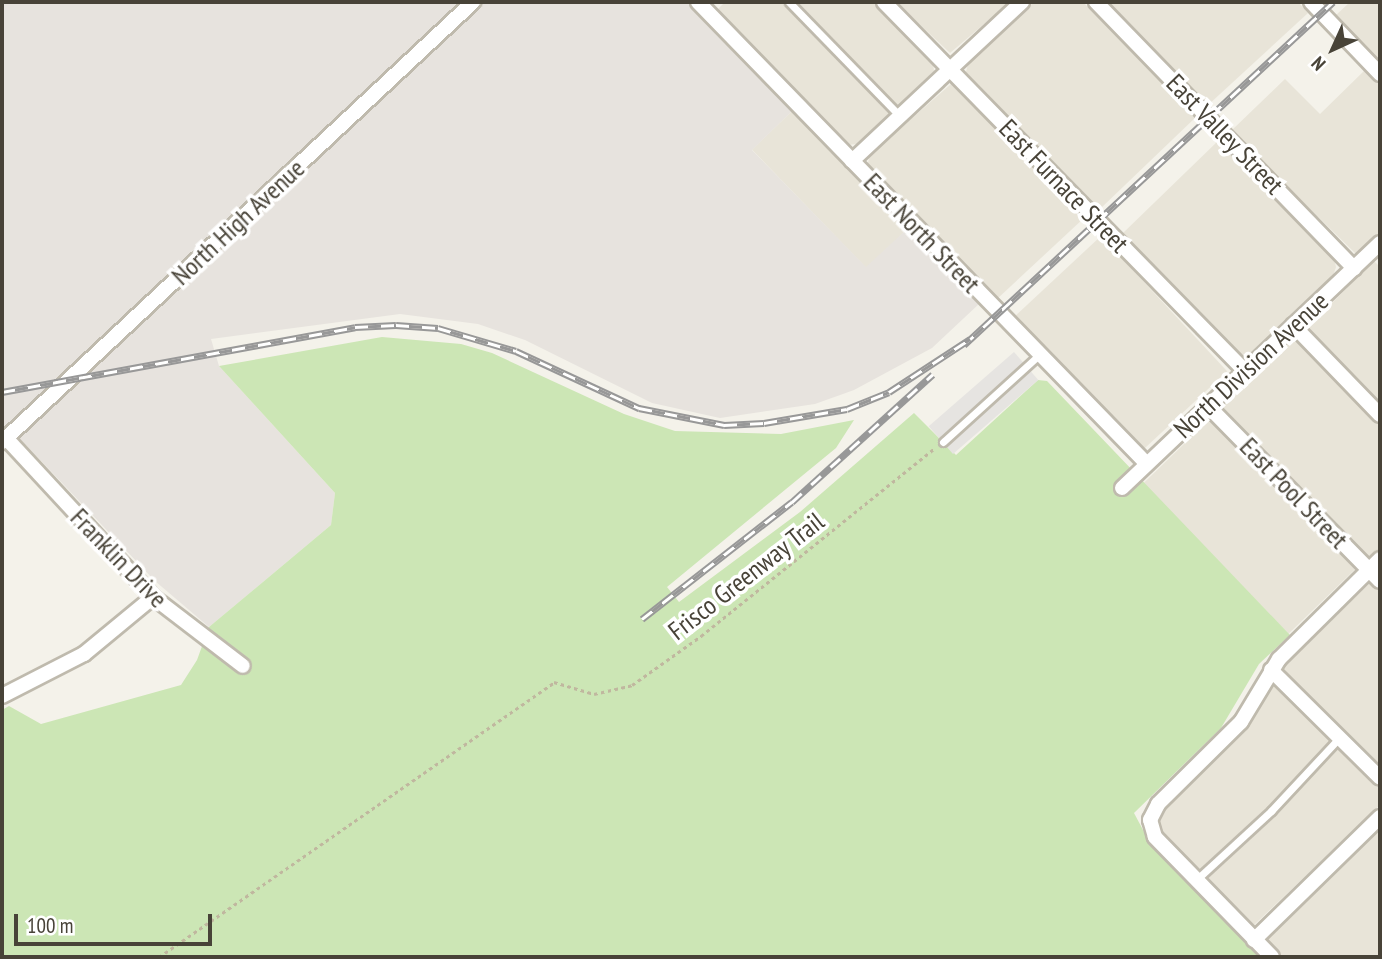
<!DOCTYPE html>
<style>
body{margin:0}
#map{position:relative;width:1382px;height:959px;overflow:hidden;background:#f4f2ea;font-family:"PT Sans Narrow",sans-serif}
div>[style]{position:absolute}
.residential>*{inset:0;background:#e8e4d8;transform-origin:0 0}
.industrial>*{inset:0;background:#e7e3de}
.green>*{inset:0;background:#cce6b5}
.parking>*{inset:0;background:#e6e4e1;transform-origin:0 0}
.path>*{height:2.5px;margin-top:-1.25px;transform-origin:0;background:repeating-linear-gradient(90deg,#c0b79f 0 3.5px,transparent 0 7px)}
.roads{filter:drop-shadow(2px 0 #bfbaad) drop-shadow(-2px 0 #bfbaad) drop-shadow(0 2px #bfbaad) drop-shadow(0 -2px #bfbaad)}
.lane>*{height:7px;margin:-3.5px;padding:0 3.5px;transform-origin:3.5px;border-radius:3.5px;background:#fff}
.street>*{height:14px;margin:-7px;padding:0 7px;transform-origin:7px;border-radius:7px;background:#fff}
.rail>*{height:7px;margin-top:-3.5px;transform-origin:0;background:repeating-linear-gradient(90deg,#fff 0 13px,#989898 0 26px);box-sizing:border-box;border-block:2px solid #989898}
span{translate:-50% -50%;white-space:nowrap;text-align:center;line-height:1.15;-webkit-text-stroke:7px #fff;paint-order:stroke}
.street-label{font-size:26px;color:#484338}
.frame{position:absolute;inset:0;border:4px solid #484338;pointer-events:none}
.north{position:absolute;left:1298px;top:14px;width:70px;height:70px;-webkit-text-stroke:5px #fff;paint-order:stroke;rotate:225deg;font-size:19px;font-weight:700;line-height:28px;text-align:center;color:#484338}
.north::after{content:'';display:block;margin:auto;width:24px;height:32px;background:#484338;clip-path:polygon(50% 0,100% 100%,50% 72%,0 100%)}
.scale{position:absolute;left:14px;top:914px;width:198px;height:32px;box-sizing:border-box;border:4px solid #484338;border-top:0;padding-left:9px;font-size:21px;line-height:24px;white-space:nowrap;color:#484338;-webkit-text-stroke:5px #fff;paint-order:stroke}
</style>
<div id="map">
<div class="residential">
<div style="clip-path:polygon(725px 2px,873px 2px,933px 63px,934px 71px,857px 144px,847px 145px,722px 17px,718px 9px)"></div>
<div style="clip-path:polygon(896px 2px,1010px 2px,950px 53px)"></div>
<div style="clip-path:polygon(1034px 2px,1083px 2px,1196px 117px,1100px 209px,966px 72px,968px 64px)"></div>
<div style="clip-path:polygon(1106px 2px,1298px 2px,1308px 13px,1207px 106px)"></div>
<div style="clip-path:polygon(1350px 2px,1380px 2px,1380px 63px,1335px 16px)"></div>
<div style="clip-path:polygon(1365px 70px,1380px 86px,1380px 235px,1356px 254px,1231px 131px,1285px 79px,1320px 114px)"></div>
<div style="clip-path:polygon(951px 84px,1084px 218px,997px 299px,867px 166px,870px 155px)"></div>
<div style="left:793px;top:110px;width:165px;height:57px;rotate:46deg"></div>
<div style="clip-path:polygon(1219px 140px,1334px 259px,1336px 267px,1333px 276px,1249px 356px,1241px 354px,1123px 233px)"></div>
<div style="left:1101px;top:236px;width:185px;height:119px;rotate:47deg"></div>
<div style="clip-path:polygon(1374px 261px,1380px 267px,1380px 408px,1306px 329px)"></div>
<div style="clip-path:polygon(1289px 341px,1299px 342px,1380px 424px,1380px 550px,1374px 557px,1363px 555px,1221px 408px)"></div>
<div style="left:1211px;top:418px;width:209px;height:94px;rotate:46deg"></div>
<div style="clip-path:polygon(1370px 583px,1380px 589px,1380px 774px,1280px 669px)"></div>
<div style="clip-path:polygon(1275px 681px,1380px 784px,1380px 805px,1254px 925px,1157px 829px,1156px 818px,1248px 725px)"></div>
<div style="clip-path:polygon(1380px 825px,1380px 957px,1277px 957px,1265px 937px)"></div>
</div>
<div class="industrial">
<div style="clip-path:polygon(2px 2px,688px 2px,793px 110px,752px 150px,866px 267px,907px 229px,980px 303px,932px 348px,854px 390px,815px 404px,720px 418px,652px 403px,525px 340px,478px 324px,400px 314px,211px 339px,219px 366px,335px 493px,331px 525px,209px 627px,155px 581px,8px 426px,2px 431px)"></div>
</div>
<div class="green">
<div style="clip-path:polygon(382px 337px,461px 344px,492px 353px,624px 414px,675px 431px,781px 434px,854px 420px,836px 448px,667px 587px,679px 602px,800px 512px,914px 413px,956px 455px,1038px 380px,1047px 381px,1290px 635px,1259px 664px,1221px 728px,1134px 813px,1151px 845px,1260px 957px,2px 957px,2px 710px,9px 706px,41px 724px,181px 685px,197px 660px,209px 627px,331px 525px,335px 493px,219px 366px)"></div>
</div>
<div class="parking">
<div style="left:1014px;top:352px;width:37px;height:113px;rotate:49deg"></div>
</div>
<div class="path">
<div style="left:159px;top:957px;width:481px;rotate:-34.8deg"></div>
<div style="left:554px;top:682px;width:42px;rotate:16.7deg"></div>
<div style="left:594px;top:694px;width:39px;rotate:-13deg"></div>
<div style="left:632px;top:685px;width:85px;rotate:-35.4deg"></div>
<div style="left:701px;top:636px;width:300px;rotate:-38.8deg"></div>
</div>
<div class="roads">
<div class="lane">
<div style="left:789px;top:2px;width:159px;rotate:45.8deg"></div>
<div style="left:943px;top:442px;width:131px;rotate:-42.2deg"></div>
<div style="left:1196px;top:880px;width:102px;rotate:-42.6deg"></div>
<div style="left:1271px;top:811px;width:100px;rotate:-47deg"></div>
</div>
<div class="street">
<div style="left:698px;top:2px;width:644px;rotate:45.82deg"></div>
<div style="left:884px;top:2px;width:516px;rotate:45.63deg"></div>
<div style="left:1096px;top:2px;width:371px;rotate:45.9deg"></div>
<div style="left:1311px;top:2px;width:100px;rotate:46.2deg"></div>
<div style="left:852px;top:161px;width:233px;rotate:-43.1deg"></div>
<div style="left:1293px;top:325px;width:125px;rotate:46deg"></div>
<div style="left:1208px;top:406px;width:245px;rotate:45.5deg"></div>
<div style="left:6px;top:438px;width:217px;rotate:47.2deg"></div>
<div style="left:153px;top:597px;width:113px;rotate:37.5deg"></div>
<div style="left:2px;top:442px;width:645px;rotate:-43.05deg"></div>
<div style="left:1122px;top:488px;width:356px;rotate:-43.5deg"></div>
<div style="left:1271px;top:670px;width:153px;rotate:44.7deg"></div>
<div style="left:2px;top:696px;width:92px;rotate:-27.1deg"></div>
<div style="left:84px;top:654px;width:89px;rotate:-39.6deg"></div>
<div style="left:1254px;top:940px;width:176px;rotate:-44.3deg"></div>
<div style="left:1272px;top:957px;width:168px;rotate:-134.3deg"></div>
<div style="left:1155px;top:837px;width:18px;rotate:-106deg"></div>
<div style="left:1150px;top:820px;width:18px;rotate:-63deg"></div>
<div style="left:1158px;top:804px;width:117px;rotate:-44.7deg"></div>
<div style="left:1241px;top:722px;width:74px;rotate:-58.9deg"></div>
<div style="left:1279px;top:659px;width:142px;rotate:-44.7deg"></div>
</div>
</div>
<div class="rail">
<div style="left:964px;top:345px;width:504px;rotate:-42.91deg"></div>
<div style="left:2px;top:392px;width:359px;rotate:-10.4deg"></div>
<div style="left:355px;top:327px;width:41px;rotate:-2.8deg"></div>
<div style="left:396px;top:325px;width:42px;rotate:4.1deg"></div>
<div style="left:438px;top:328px;width:81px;rotate:16.4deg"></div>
<div style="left:516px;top:351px;width:136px;rotate:24.9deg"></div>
<div style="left:639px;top:408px;width:87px;rotate:11.3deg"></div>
<div style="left:724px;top:425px;width:40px;rotate:-2.9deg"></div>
<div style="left:764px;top:423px;width:84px;rotate:-9.6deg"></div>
<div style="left:847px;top:409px;width:45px;rotate:-22deg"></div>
<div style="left:889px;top:392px;width:97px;rotate:-33.2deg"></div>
<div style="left:642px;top:619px;width:190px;rotate:-38deg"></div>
<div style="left:792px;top:502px;width:190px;rotate:-42.2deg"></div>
</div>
<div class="street-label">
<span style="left:1225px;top:134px;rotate:46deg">East Valley Street</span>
<span style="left:1064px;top:186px;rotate:46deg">East Furnace Street</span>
<span style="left:238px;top:222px;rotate:-43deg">North High Avenue</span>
<span style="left:922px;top:233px;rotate:46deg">East North Street</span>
<span style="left:1251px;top:365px;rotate:-43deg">North Division Avenue</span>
<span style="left:1294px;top:493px;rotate:46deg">East Pool Street</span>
<span style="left:119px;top:558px;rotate:46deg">Franklin Drive</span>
<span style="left:746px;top:576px;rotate:-38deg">Frisco Greenway Trail</span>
</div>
<div class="frame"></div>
<div class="north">N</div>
<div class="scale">100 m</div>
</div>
